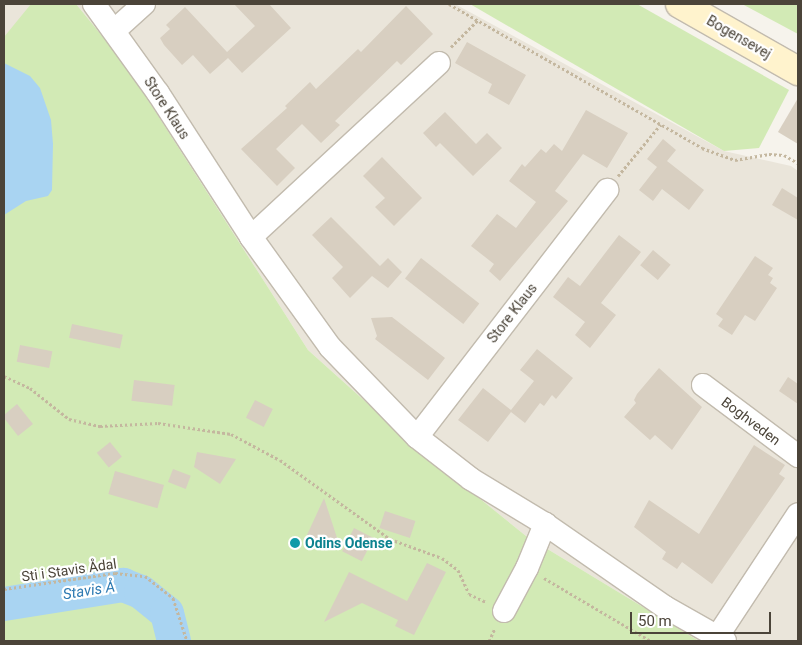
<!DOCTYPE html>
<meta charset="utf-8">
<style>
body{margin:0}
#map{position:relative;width:802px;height:645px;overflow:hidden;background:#f6f3ec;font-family:Roboto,sans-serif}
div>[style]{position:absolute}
.residential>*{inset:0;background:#eae5da}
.green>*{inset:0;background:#d2eab5}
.water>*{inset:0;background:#a9d4f2}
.river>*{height:34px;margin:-17px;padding:0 17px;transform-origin:17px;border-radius:17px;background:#a9d4f2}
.building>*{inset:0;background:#d8cfc1;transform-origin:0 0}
.path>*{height:3px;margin-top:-1.5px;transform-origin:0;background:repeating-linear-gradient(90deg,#c4b79f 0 2.5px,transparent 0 5px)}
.roads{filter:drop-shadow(1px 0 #c2bbae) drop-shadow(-1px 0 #c2bbae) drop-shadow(0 1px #c2bbae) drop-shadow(0 -1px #c2bbae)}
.street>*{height:22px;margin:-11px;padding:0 11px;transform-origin:11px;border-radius:11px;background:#fff}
.secondary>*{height:28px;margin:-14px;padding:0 14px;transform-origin:14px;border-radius:14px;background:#fff3cd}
.dots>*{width:14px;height:14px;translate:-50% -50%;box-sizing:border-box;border:2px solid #fff;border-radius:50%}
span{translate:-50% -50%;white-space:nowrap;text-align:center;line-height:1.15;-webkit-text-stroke:4.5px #fff;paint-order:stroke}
.street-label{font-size:14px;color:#4b4439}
.culture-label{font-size:14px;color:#0d838f;font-weight:700}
.left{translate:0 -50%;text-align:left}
.water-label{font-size:15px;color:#2e7ab2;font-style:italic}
.frame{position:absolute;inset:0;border:5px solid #4b4439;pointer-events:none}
.scale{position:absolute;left:630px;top:612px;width:141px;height:22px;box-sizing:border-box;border:2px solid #4b4439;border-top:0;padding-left:6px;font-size:15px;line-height:18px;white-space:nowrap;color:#4b4439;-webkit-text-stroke:4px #fff;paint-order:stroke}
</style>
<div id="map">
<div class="residential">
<div style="clip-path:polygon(4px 4px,36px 4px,4px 41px)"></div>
<div style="clip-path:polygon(76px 4px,455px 4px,724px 151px,791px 166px,798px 171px,798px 641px,699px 641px,526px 536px,416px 447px,308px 350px,125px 64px)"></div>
</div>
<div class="green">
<div style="clip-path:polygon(31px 4px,76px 4px,125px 64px,308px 350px,416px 447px,526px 536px,699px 641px,4px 641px,4px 37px)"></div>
<div style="clip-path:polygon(470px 4px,637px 4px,789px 90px,759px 148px,724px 151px)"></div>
<div style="clip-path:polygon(742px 4px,798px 4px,798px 34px)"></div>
</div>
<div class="water">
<div style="clip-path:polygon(4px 63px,30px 76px,40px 88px,51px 120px,53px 144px,52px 190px,48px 196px,26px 201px,4px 215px)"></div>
</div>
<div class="river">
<div style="left:4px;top:604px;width:121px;rotate:-9.1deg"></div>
<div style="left:123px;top:585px;width:19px;rotate:21deg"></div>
<div style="left:141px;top:592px;width:33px;rotate:39deg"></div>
<div style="left:167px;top:613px;width:29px;rotate:76deg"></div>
</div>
<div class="building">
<div style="clip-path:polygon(234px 4px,269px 4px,291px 28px,242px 73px,228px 58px,210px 74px,193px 55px,182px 65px,164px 45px,160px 38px,170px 29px,166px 25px,185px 7px,227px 52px,255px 26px)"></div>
<div style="clip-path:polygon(406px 6px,433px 34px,401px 65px,397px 61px,335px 121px,340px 125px,321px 143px,302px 124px,276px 149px,295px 168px,277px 186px,241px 149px,287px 108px,285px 106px,310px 82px,316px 89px,358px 49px,361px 52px)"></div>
<div style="clip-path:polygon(467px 42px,526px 75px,509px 105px,488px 93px,492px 84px,455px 63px)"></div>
<div style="clip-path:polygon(798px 98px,798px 144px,778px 132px)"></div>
<div style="clip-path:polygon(586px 110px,628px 133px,607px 168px,583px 154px,555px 191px,568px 201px,500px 281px,489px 271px,494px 264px,471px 246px,497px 214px,516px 228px,536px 202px,509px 181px,522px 164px,525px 167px,541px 149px,546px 153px,554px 144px,562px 151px)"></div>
<div style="clip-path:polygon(445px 112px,476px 144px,487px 133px,502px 148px,473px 176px,440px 143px,436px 147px,423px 133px)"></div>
<div style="clip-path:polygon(663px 139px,676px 150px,667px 161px,704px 190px,689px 210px,662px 189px,653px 201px,639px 190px,657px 167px,647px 159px)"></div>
<div style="clip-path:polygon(382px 157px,422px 198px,394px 226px,375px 207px,385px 198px,363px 176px)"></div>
<div style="clip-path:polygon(782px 188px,798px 198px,798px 220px,772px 205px)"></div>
<div style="clip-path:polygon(331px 217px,380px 266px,388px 258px,402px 272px,388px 288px,372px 276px,350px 298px,332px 278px,343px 267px,312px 235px)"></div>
<div style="clip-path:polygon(619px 235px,641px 252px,601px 303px,616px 315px,590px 348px,575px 335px,585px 322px,553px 297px,568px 277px,580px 286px)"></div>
<div style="left:653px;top:250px;width:23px;height:20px;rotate:40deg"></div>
<div style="clip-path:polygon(755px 256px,773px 268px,768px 275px,773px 278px,770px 283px,777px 288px,755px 321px,745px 315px,732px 335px,718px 326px,723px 319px,716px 314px)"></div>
<div style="left:421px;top:258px;width:74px;height:26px;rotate:38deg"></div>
<div style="clip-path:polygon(392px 317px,445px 358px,428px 380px,375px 339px,377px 336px,371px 318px)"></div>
<div style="left:72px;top:324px;width:52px;height:14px;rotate:12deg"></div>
<div style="left:20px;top:345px;width:33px;height:17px;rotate:11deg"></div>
<div style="clip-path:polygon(537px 349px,573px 378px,556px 399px,552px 395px,544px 406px,540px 403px,525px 423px,511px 412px,488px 442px,458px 420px,483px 388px,511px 410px,534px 381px,520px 370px)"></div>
<div style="clip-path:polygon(659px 368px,702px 407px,672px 450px,655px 435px,650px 440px,624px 417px,636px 403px,634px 400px,637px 394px)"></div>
<div style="clip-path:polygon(788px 377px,798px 384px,798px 404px,779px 391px)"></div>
<div style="left:134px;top:380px;width:41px;height:21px;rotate:7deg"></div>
<div style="left:255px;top:400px;width:20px;height:20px;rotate:27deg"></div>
<div style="clip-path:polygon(17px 404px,33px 424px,18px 436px,4px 418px,4px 415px)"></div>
<div style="left:110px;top:442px;width:19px;height:17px;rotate:51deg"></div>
<div style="clip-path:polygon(754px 445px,785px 465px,779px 474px,785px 478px,712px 584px,682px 562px,677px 569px,662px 559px,666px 552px,634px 527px,649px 500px,699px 534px)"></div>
<div style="clip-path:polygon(197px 452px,236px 459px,220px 484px,194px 467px)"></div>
<div style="left:173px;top:469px;width:19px;height:14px;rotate:21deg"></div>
<div style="left:115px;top:471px;width:51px;height:24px;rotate:16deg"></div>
<div style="clip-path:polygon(324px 498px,341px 550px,307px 535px)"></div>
<div style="left:385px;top:511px;width:32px;height:18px;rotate:18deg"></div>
<div style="left:354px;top:528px;width:22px;height:26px;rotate:27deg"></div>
<div style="clip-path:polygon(427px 563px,446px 572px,414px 635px,395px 626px,398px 620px,362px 603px,324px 622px,349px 572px,407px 601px)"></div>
</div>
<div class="path">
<div style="left:449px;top:4px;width:291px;rotate:29.6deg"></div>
<div style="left:702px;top:148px;width:35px;rotate:20deg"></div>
<div style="left:735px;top:160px;width:35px;rotate:-10deg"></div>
<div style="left:769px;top:154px;width:15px;rotate:4deg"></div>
<div style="left:784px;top:155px;width:16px;rotate:30deg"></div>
<div style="left:451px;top:47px;width:38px;rotate:-45deg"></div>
<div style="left:618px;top:176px;width:67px;rotate:-50.4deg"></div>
<div style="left:4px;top:376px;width:29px;rotate:25deg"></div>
<div style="left:30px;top:388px;width:50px;rotate:38.5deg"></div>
<div style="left:69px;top:419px;width:32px;rotate:13deg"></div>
<div style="left:100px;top:426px;width:58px;rotate:-3deg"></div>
<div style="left:158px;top:423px;width:74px;rotate:8.6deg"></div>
<div style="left:231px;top:434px;width:55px;rotate:28deg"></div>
<div style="left:280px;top:460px;width:135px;rotate:35.7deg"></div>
<div style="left:390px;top:539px;width:55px;rotate:20.1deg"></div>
<div style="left:442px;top:558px;width:20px;rotate:37deg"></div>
<div style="left:458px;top:570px;width:26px;rotate:65deg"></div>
<div style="left:469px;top:594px;width:19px;rotate:25deg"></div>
<div style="left:544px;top:578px;width:124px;rotate:30.5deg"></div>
<div style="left:4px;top:589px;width:112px;rotate:-8.2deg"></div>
<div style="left:115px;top:573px;width:30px;rotate:6deg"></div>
<div style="left:145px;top:576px;width:36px;rotate:38deg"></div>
<div style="left:173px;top:598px;width:45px;rotate:72deg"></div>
<div style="left:489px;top:641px;width:14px;rotate:-65deg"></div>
</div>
<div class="roads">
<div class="street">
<div style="left:94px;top:4px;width:110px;rotate:54.3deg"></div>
<div style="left:158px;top:93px;width:171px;rotate:57.1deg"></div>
<div style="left:251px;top:237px;width:135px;rotate:54.3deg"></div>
<div style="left:330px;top:347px;width:125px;rotate:46deg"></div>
<div style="left:417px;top:437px;width:68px;rotate:37.9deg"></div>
<div style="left:471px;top:479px;width:87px;rotate:31.3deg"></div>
<div style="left:545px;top:524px;width:146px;rotate:34.7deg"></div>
<div style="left:665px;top:607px;width:69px;rotate:29.5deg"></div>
<div style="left:115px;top:30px;width:39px;rotate:-42deg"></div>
<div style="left:251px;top:237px;width:256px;rotate:-42.8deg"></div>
<div style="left:703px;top:385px;width:119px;rotate:36.8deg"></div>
<div style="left:417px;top:437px;width:312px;rotate:-52.4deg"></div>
<div style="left:504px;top:611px;width:49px;rotate:-61.9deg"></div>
<div style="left:527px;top:568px;width:48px;rotate:-67.8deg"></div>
<div style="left:717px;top:637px;width:147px;rotate:-56.6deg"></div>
</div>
<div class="secondary">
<div style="left:680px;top:4px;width:136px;rotate:29.6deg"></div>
</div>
</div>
<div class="dots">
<div style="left:295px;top:543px;background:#0f9aa8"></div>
</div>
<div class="street-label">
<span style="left:739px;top:37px;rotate:30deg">Bogensevej</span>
<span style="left:167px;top:108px;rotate:57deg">Store Klaus</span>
<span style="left:512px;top:313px;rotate:-52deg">Store Klaus</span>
<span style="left:751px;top:421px;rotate:37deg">Boghveden</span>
<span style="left:69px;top:570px;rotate:-8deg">Sti i Stavis Ådal</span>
</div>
<div class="culture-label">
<span class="left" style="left:305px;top:543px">Odins Odense</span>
</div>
<div class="water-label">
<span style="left:89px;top:591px;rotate:-9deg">Stavis Å</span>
</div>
<div class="frame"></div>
<div class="scale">50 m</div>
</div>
